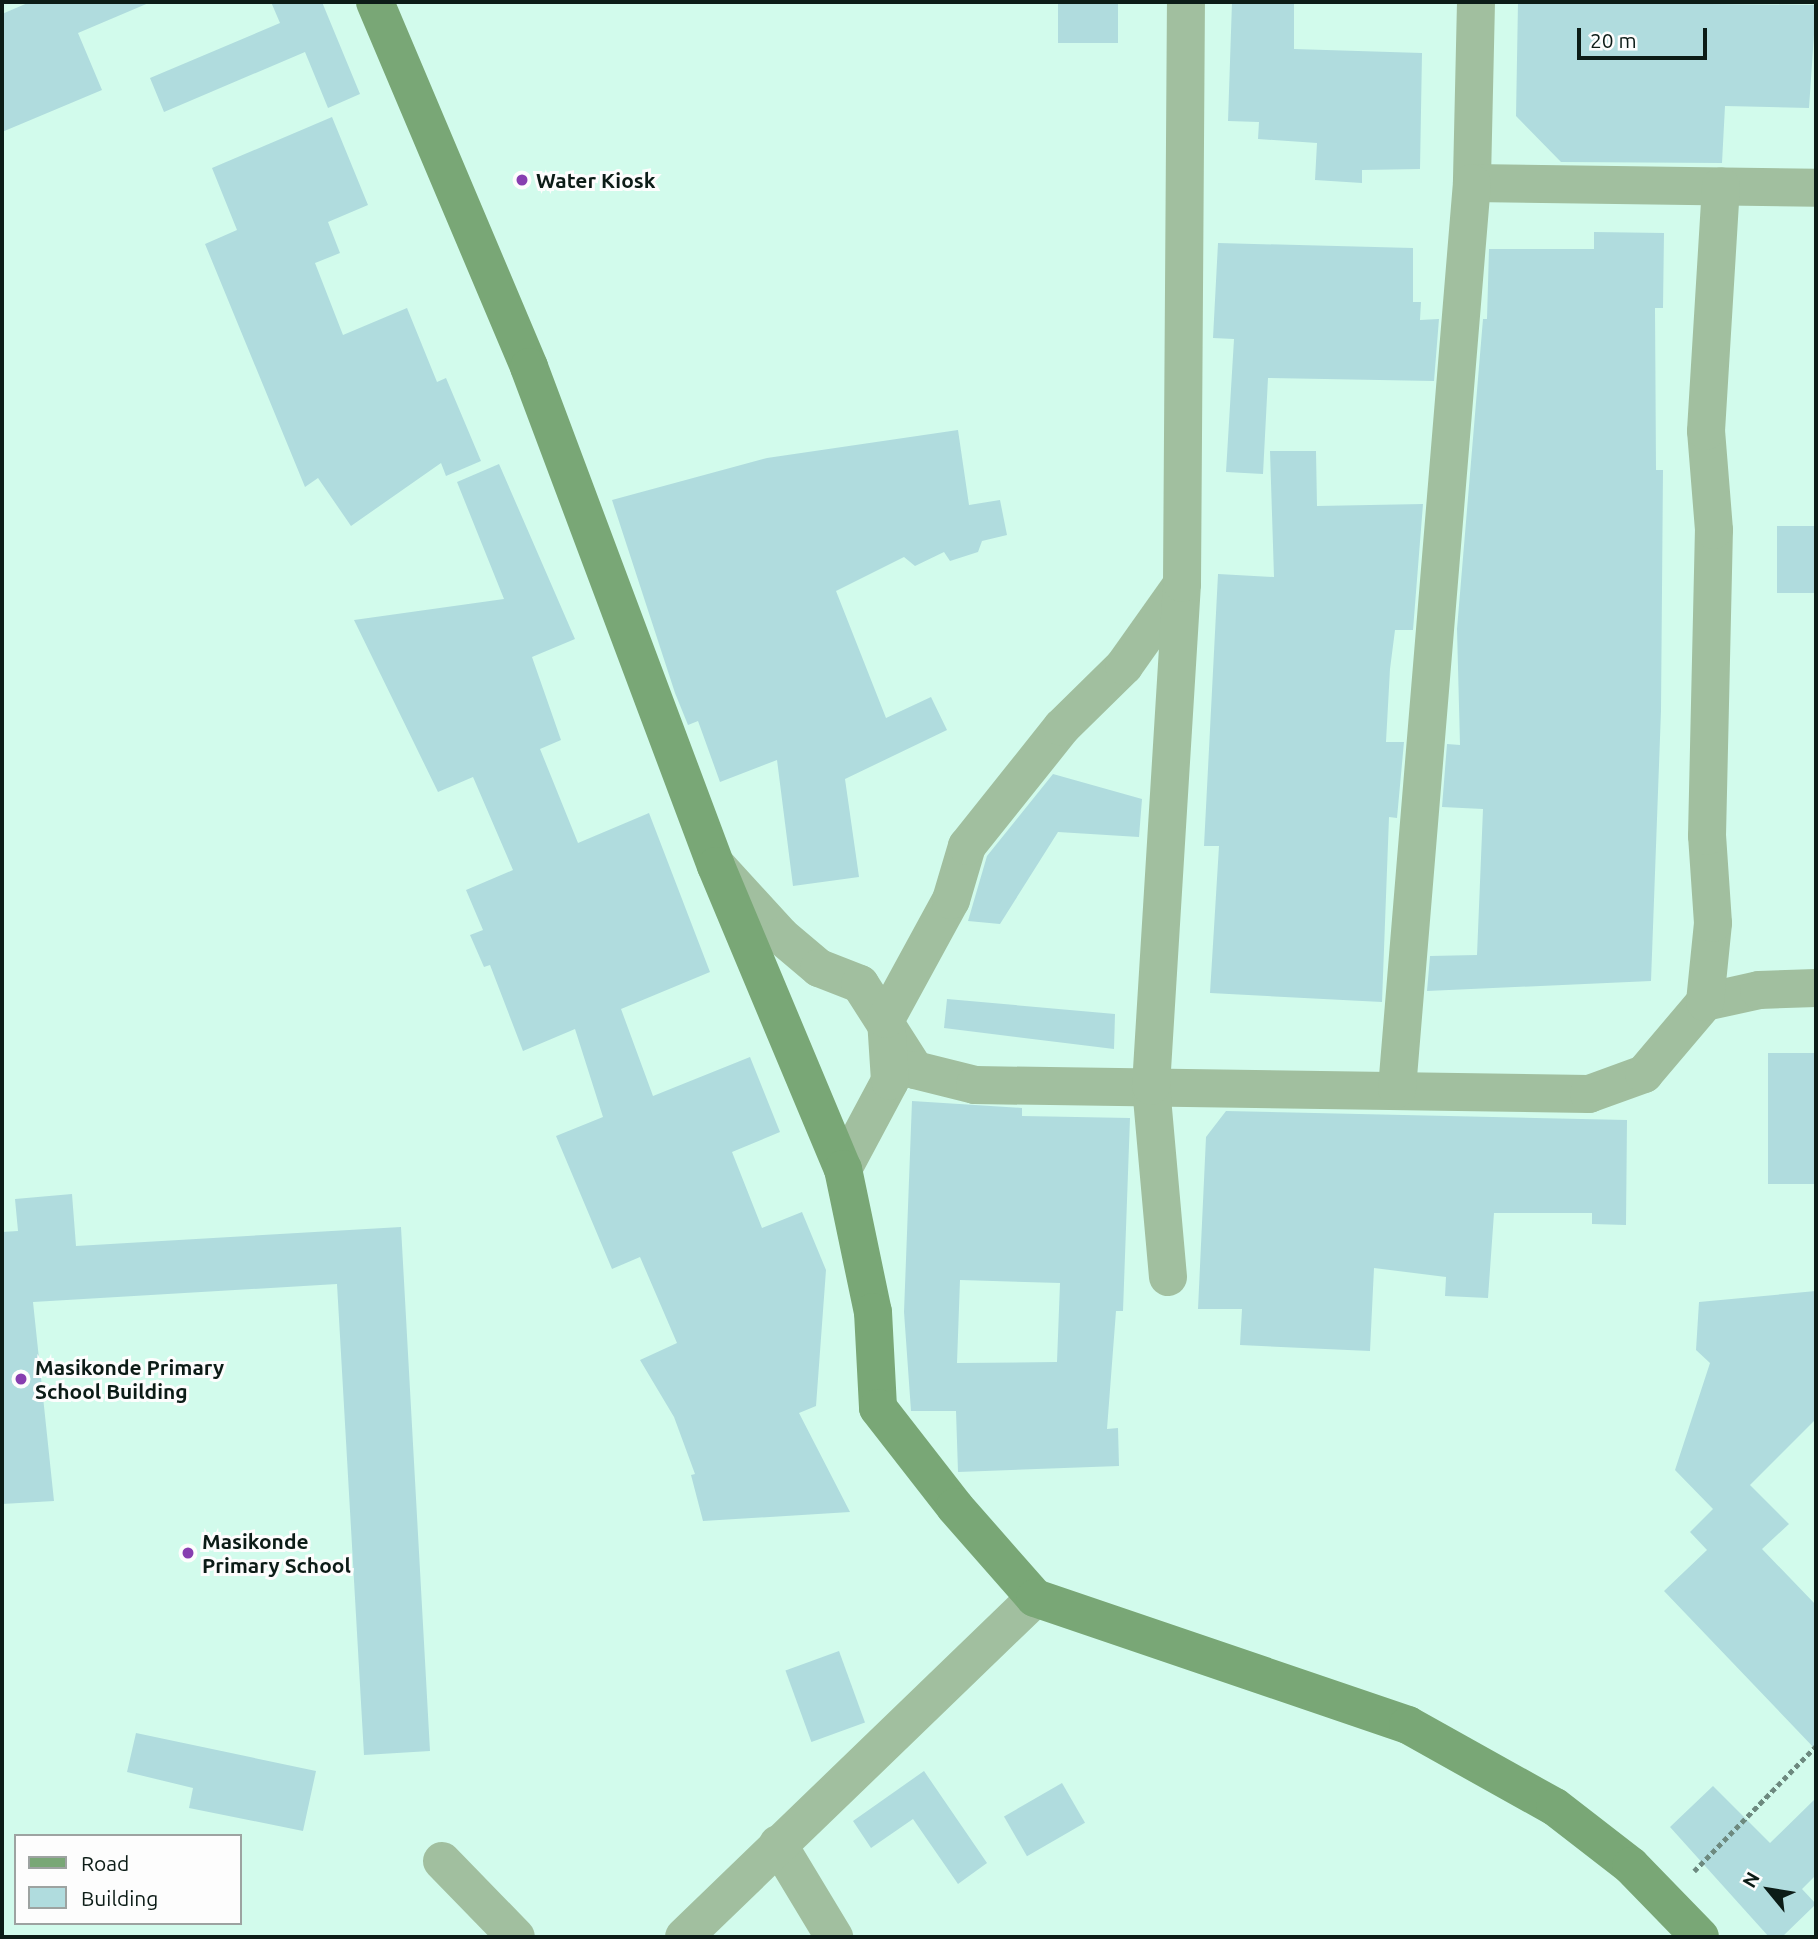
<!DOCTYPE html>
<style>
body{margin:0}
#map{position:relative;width:1818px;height:1939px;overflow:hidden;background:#d2fbec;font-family:Ubuntu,sans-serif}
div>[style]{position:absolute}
.building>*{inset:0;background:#b0dcde;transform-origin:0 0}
.path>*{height:4.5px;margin-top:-2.25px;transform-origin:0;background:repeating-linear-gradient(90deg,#6d897f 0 5px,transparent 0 8.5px)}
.minor>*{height:38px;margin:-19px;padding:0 19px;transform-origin:19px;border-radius:19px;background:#a1bf9f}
.secondary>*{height:38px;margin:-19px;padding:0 19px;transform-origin:19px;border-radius:19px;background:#79a776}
.dots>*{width:19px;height:19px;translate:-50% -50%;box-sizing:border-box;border:4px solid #fdfdfd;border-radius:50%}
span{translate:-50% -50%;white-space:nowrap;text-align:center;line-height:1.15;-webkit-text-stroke:6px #fdfdfd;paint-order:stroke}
.poi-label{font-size:21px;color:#0c1c17;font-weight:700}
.left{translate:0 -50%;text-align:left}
.frame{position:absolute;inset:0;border:4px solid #0c1c17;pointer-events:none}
.legend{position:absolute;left:14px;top:1834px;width:228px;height:91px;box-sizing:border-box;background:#fdfdfd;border:2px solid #9da3a1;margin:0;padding:9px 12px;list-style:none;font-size:21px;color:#0c1c17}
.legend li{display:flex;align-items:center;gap:14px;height:35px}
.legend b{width:35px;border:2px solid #9da3a1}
.north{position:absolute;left:1734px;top:1855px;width:70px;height:70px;-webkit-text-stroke:5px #fdfdfd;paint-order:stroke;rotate:300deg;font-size:19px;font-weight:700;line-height:28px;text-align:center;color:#0c1c17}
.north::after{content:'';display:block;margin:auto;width:24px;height:32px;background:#0c1c17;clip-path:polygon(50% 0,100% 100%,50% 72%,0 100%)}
.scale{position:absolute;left:1577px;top:28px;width:130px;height:32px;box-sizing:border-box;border:4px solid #0c1c17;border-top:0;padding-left:9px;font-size:21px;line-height:24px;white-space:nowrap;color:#0c1c17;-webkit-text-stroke:5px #fdfdfd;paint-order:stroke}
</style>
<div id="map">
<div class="building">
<div style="clip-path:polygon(30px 2px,151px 2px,78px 33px,102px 90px,2px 132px,2px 14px)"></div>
<div style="clip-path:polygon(271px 2px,322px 2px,360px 94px,328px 108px,305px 52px,164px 112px,150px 78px,280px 23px)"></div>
<div style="left:1058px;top:2px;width:60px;height:41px"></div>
<div style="clip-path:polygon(1232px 2px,1294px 2px,1294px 49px,1422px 53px,1420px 169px,1362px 170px,1362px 183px,1315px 180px,1317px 143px,1258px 139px,1259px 122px,1228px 121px)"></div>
<div style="clip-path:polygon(1518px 2px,1816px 5px,1809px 108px,1725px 106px,1722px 163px,1561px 162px,1516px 116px)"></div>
<div style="clip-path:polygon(332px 117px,368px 205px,328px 222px,340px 253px,315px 263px,343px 335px,407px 308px,437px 382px,446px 378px,481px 461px,446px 476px,441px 463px,351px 526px,318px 478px,305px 487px,205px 244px,237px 230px,212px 168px)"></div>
<div style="clip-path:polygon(1594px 232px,1664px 233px,1663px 308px,1655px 308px,1656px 470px,1663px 470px,1661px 711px,1651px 981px,1427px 991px,1430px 956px,1477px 955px,1483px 809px,1442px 807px,1447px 744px,1460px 745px,1457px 629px,1483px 319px,1487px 319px,1489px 249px,1594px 249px)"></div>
<div style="clip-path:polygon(1218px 243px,1413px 248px,1413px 302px,1421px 302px,1420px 320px,1439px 319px,1434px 381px,1268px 378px,1263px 474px,1226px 472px,1234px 339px,1213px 338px)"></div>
<div style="clip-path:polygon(958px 430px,969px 505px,1000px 500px,1007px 535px,982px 541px,978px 552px,950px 561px,944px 552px,915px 566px,904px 557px,836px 591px,886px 718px,931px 697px,947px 730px,845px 779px,859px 877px,793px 886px,777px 760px,720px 782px,698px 721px,688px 725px,675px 693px,612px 500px,767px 458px)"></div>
<div style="clip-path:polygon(1270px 451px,1316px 451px,1317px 506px,1423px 504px,1413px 630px,1395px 630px,1390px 669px,1386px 742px,1404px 742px,1397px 818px,1389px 817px,1382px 1002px,1210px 993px,1219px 846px,1204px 846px,1218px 574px,1274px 577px)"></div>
<div style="clip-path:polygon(499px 464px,575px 639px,532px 657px,561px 740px,540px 749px,578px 843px,649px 813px,710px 972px,621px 1009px,653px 1096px,750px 1057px,780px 1132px,732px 1152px,762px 1228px,802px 1212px,826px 1270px,816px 1406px,799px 1413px,850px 1512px,703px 1521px,691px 1475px,695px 1474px,674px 1417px,640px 1360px,677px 1343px,640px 1257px,612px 1269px,556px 1136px,603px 1117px,575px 1029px,523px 1051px,490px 965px,484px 967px,470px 935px,483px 930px,466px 890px,513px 870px,473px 777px,438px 792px,354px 620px,504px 599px,457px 482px)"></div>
<div style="left:1777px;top:526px;width:39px;height:67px"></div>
<div style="clip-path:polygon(1053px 774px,1142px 799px,1139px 837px,1058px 832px,1000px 924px,968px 921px,987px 856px)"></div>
<div style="clip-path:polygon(947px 999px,1115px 1014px,1114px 1049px,944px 1028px)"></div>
<div style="left:1816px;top:1053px;width:131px;height:48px;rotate:90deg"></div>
<div style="clip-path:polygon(evenodd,912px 1101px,1022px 1108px,1022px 1116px,1130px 1118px,1123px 1311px,1116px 1311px,1107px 1429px,1118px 1428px,1119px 1466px,958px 1472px,956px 1411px,911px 1411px,904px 1312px,912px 1101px,960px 1280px,1060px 1283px,1057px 1362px,957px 1363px,960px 1280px)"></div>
<div style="clip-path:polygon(1226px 1111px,1627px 1120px,1626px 1225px,1592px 1224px,1592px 1213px,1494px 1213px,1488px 1298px,1445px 1296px,1446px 1277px,1374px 1268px,1370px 1351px,1240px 1345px,1242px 1309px,1198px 1309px,1206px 1137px)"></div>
<div style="clip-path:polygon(72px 1194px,76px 1246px,401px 1227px,430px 1751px,364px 1755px,337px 1284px,33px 1302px,54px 1501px,2px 1504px,2px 1232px,18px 1231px,15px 1199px)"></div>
<div style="clip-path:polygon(1816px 1291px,1816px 1419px,1750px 1485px,1789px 1524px,1762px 1549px,1816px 1605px,1816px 1750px,1664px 1591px,1707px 1550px,1690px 1532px,1713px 1509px,1675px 1470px,1710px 1363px,1696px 1350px,1699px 1302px)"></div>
<div style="left:839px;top:1651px;width:76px;height:57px;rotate:70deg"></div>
<div style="clip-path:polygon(136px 1733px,316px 1771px,303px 1831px,189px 1808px,193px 1788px,127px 1772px)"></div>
<div style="clip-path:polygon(924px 1771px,987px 1863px,958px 1884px,913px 1819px,871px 1848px,853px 1821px)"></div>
<div style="left:1062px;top:1783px;width:46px;height:67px;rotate:60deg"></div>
<div style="clip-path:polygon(1713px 1786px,1770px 1843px,1816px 1798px,1816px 1875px,1802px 1889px,1816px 1904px,1782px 1937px,1769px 1937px,1670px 1827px)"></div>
</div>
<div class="path">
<div style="left:1694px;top:1871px;width:175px;rotate:-45.7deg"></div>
</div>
<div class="minor">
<div style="left:1476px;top:2px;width:181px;rotate:91.3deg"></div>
<div style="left:1472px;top:183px;width:344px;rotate:0.8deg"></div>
<div style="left:718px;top:867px;width:93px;rotate:47.6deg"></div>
<div style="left:781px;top:936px;width:50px;rotate:40.1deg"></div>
<div style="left:819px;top:968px;width:44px;rotate:21.3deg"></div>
<div style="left:860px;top:984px;width:102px;rotate:57.4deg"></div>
<div style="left:915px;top:1070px;width:62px;rotate:14deg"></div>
<div style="left:975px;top:1085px;width:614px;rotate:0.84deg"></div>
<div style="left:1589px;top:1094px;width:59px;rotate:-20deg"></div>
<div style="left:1644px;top:1074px;width:94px;rotate:-49.7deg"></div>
<div style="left:1705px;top:1002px;width:55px;rotate:-12.5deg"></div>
<div style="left:1759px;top:990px;width:57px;rotate:-2deg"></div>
<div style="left:1705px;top:1002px;width:79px;rotate:-84.2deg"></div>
<div style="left:1713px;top:923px;width:87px;rotate:-93.9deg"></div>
<div style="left:1707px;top:836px;width:306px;rotate:-88.7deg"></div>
<div style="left:1714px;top:530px;width:99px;rotate:-94.6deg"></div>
<div style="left:1706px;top:431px;width:245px;rotate:-86.5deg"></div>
<div style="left:1397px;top:1089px;width:909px;rotate:-85.27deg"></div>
<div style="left:843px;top:1169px;width:100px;rotate:-61.9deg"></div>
<div style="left:890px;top:1081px;width:62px;rotate:-93.7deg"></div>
<div style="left:886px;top:1019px;width:136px;rotate:-61.4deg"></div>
<div style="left:951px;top:900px;width:56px;rotate:-73.5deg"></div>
<div style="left:967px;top:846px;width:152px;rotate:-51.4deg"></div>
<div style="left:1062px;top:727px;width:87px;rotate:-44.5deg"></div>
<div style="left:1124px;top:666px;width:100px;rotate:-54.7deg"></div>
<div style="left:1168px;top:1277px;width:192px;rotate:-95.1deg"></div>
<div style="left:1151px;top:1086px;width:504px;rotate:-86.47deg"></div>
<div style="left:1182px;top:583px;width:581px;rotate:-89.61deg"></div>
<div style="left:778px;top:1844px;width:109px;rotate:58.9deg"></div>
<div style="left:442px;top:1861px;width:106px;rotate:45.8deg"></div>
<div style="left:684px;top:1937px;width:488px;rotate:-44deg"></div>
</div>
<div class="secondary">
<div style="left:375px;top:2px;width:396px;rotate:67.1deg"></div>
<div style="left:529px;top:367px;width:533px;rotate:69.46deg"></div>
<div style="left:716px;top:866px;width:329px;rotate:67.3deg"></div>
<div style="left:843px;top:1169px;width:146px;rotate:78.2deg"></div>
<div style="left:873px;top:1312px;width:96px;rotate:87deg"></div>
<div style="left:878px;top:1408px;width:125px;rotate:52.1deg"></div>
<div style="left:955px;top:1507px;width:121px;rotate:48.7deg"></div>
<div style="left:1035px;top:1598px;width:394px;rotate:18.8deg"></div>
<div style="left:1408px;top:1725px;width:168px;rotate:29.2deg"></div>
<div style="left:1555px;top:1807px;width:96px;rotate:37.8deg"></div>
<div style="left:1631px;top:1866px;width:99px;rotate:45.8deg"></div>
</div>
<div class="dots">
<div style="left:522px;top:180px;background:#873eb0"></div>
<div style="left:21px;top:1379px;background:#873eb0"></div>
<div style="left:188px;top:1553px;background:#873eb0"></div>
</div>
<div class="poi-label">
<span class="left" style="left:536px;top:180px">Water Kiosk</span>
<span class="left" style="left:35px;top:1379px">Masikonde Primary<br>School Building</span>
<span class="left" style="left:202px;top:1553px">Masikonde<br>Primary School</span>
</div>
<div class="frame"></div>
<ul class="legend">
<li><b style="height:9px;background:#79a776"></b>Road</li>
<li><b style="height:19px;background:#b0dcde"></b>Building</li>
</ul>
<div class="north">N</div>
<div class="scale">20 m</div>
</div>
